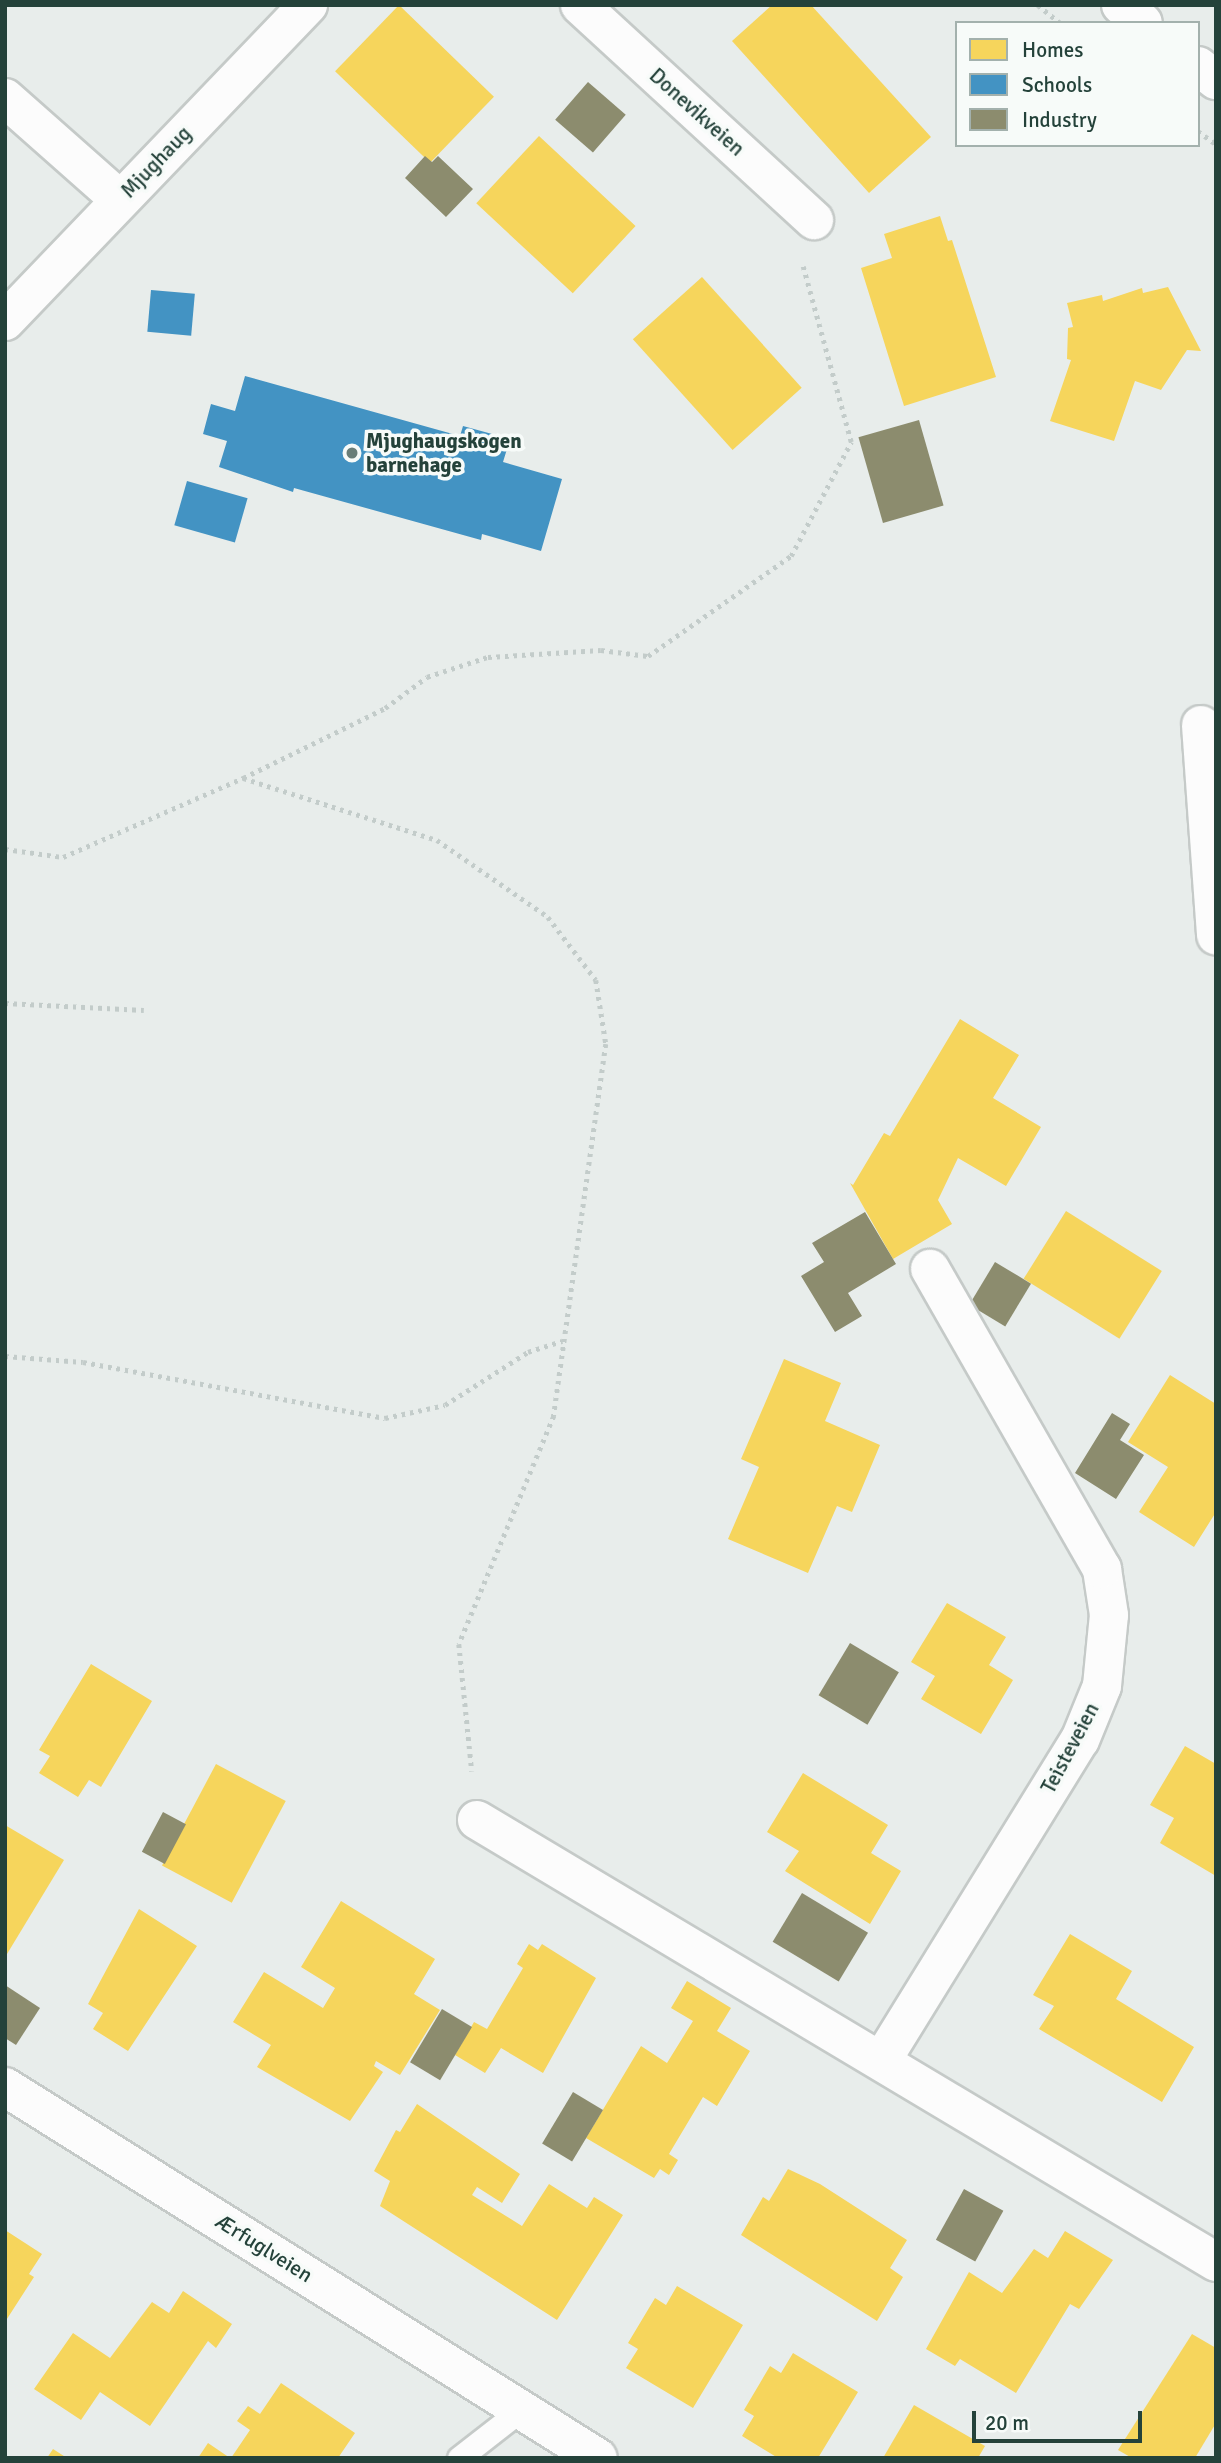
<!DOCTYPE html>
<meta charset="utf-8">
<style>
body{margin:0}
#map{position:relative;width:1221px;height:2463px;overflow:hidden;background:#e8edeb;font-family:Signika,sans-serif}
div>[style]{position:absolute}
.homes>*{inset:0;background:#f6d55c;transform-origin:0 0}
.schools>*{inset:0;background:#4393c3;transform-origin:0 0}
.industry>*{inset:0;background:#8c8c6e;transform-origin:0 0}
.path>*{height:4.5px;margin-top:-2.25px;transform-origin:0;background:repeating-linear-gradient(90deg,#c3ccca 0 3.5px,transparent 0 8.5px)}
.roads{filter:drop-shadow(2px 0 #c5cac8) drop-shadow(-2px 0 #c5cac8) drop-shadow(0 2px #c5cac8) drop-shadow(0 -2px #c5cac8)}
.lane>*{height:23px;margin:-11.5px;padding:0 11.5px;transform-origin:11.5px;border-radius:11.5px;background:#fcfcfc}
.street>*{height:38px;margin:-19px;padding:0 19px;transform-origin:19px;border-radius:19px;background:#fcfcfc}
.secondary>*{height:38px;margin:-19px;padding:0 19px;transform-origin:19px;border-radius:19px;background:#fcfcfc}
.dots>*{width:19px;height:19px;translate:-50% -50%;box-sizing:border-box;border:4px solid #f7fbf9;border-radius:50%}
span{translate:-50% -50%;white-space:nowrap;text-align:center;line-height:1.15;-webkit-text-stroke:7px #f7fbf9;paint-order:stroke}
.street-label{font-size:21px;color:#24423a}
.poi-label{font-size:21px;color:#24423a;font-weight:700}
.left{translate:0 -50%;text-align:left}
.frame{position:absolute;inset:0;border:7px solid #24423a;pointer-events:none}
.legend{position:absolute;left:955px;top:21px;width:245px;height:126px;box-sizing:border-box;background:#f7fbf9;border:2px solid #a3b1ad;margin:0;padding:9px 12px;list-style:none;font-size:21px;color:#24423a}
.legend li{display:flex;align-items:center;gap:14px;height:35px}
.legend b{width:35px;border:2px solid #a3b1ad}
.scale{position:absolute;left:972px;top:2411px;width:170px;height:32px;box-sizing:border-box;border:4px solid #24423a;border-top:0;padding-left:9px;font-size:21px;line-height:24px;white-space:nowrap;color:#24423a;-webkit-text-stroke:5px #f7fbf9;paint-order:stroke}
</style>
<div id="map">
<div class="homes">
<div style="left:399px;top:5px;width:132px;height:92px;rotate:44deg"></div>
<div style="clip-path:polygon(772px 5px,811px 5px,931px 137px,869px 193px,732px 41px)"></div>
<div style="left:539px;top:136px;width:132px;height:92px;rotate:43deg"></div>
<div style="clip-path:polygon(940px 216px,948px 241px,952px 240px,996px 377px,904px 406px,861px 268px,892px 258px,884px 234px)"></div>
<div style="left:702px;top:277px;width:149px;height:93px;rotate:48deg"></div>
<div style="clip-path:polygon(1168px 287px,1201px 351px,1187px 350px,1161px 390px,1135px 381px,1114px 441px,1050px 421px,1071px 360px,1067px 359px,1068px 328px,1073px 327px,1067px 303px,1102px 295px,1103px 301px,1142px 288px,1143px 293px)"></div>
<div style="clip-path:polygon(960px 1019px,1019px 1055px,993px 1098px,1041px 1127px,1006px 1186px,958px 1158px,938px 1200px,952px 1224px,893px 1259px,850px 1183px,853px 1185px,884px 1133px,890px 1136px)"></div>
<div style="left:1066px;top:1211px;width:113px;height:80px;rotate:32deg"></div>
<div style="clip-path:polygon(784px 1359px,841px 1383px,825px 1421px,880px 1445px,852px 1512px,837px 1506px,808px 1573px,728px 1539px,759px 1467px,741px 1459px)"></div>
<div style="clip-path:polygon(1170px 1375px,1216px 1404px,1216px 1512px,1194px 1547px,1139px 1512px,1168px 1467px,1128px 1442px)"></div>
<div style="clip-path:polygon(947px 1603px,1006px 1637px,989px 1665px,1013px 1680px,981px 1734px,921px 1699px,935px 1676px,911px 1662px)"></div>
<div style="clip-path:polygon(91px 1664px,152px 1701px,101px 1787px,89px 1780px,78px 1797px,39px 1773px,50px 1756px,39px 1750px)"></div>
<div style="clip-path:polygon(1185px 1746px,1216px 1764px,1216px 1876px,1160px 1843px,1174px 1818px,1150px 1805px)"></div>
<div style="left:216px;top:1764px;width:79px;height:115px;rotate:28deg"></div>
<div style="clip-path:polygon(803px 1773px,888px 1825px,871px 1853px,901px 1871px,870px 1924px,785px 1871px,799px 1851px,767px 1832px)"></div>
<div style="clip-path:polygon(5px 1825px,64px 1860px,7px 1954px,5px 1953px)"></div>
<div style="clip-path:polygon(341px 1901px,435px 1959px,414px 1994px,440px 2010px,400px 2075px,376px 2061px,374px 2066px,383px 2072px,350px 2121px,257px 2067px,271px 2045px,233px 2022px,264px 1972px,323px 2008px,335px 1988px,301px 1967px)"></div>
<div style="clip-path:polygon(139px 1909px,197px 1946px,128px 2051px,93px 2029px,103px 2013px,88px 2004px)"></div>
<div style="clip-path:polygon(1070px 1934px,1132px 1971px,1116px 1999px,1194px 2047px,1162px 2102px,1039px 2029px,1054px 2006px,1033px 1995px)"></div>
<div style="clip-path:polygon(529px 1944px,538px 1950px,542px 1944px,596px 1978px,543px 2073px,501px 2048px,485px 2073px,455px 2055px,474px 2022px,487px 2029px,523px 1968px,517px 1964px)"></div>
<div style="clip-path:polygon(687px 1981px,731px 2008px,717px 2031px,750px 2051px,717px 2106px,703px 2097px,669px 2154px,678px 2160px,669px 2175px,660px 2169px,654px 2178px,586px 2138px,641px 2046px,667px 2063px,693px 2021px,671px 2008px)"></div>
<div style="clip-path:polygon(417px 2104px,520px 2174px,502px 2203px,477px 2187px,472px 2195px,522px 2226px,549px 2184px,587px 2208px,594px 2197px,623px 2215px,557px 2320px,380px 2206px,390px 2181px,374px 2171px,396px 2130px,400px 2132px)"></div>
<div style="clip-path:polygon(788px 2169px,820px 2184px,907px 2240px,890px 2268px,903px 2277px,877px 2321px,741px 2235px,763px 2197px,769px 2201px)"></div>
<div style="clip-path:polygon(5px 2230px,42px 2254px,29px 2274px,34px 2277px,5px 2322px)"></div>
<div style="clip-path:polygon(1065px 2231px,1113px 2260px,1079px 2309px,1070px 2304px,1016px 2393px,960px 2359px,955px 2366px,926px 2349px,969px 2272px,1002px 2293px,1034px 2249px,1048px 2258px)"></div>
<div style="clip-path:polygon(677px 2286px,743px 2325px,693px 2408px,626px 2368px,638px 2349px,628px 2343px,655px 2298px,666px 2305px)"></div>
<div style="clip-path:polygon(183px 2291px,232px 2324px,216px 2348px,208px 2341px,150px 2426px,100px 2392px,81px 2420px,34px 2389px,73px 2333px,110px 2358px,152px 2302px,169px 2313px)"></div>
<div style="clip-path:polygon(1192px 2334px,1216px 2348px,1216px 2423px,1195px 2458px,1132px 2458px,1118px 2450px)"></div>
<div style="clip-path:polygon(793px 2353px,858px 2392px,818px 2458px,778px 2458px,742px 2436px,754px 2416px,744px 2410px,770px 2366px,781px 2373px)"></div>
<div style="clip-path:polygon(281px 2383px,355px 2433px,338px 2458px,231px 2458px,250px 2430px,237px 2421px,248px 2406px,260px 2414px)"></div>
<div style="clip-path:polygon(914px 2405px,985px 2446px,978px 2458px,883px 2458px)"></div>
<div style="clip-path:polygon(208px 2443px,230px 2458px,198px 2458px)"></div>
<div style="clip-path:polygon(53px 2449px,67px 2458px,47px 2458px)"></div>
</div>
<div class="schools">
<div style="left:151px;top:290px;width:44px;height:42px;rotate:5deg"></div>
<div style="clip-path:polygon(245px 376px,460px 436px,463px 426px,503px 437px,500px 448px,507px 449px,503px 462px,562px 479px,541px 551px,482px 534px,481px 540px,294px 488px,293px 492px,219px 467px,227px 441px,203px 434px,211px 404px,235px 411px)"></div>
<div style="left:187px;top:481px;width:63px;height:46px;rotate:16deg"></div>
</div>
<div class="industry">
<div style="left:588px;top:82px;width:50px;height:50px;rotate:41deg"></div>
<div style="clip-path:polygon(425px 156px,432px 162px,438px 156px,473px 189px,446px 217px,405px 178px)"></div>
<div style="left:919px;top:420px;width:89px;height:63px;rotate:74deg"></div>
<div style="clip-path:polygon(865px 1212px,896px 1264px,848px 1293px,862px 1316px,835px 1332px,801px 1276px,824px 1262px,812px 1243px)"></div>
<div style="left:995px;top:1262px;width:42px;height:50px;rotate:31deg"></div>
<div style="clip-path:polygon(1112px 1413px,1130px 1424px,1120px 1440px,1144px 1455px,1116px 1499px,1075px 1473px)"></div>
<div style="left:850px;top:1643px;width:57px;height:61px;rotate:31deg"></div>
<div style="left:163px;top:1812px;width:26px;height:45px;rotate:28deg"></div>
<div style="left:802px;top:1893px;width:77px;height:57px;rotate:31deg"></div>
<div style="clip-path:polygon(5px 1985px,40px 2008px,16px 2045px,5px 2038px)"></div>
<div style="left:442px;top:2009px;width:35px;height:62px;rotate:31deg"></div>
<div style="left:573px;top:2092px;width:35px;height:60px;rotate:31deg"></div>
<div style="left:964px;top:2189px;width:45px;height:58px;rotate:29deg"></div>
</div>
<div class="path">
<div style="left:1038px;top:5px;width:28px;rotate:39deg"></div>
<div style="left:1198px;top:131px;width:22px;rotate:36deg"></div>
<div style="left:243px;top:778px;width:158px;rotate:-26.2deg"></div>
<div style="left:385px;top:708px;width:52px;rotate:-36.4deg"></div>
<div style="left:427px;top:677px;width:64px;rotate:-18.2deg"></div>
<div style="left:488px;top:657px;width:113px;rotate:-3.5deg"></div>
<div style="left:601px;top:650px;width:47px;rotate:7.3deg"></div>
<div style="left:648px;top:656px;width:174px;rotate:-35deg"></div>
<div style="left:791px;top:556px;width:129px;rotate:-62.2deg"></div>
<div style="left:851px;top:442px;width:182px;rotate:-105.3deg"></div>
<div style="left:5px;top:849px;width:59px;rotate:7.9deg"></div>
<div style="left:63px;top:857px;width:197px;rotate:-23.7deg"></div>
<div style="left:243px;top:778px;width:204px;rotate:17.7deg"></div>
<div style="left:437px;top:840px;width:135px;rotate:34.7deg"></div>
<div style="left:548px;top:917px;width:79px;rotate:52.7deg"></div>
<div style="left:596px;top:980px;width:65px;rotate:81.1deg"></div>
<div style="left:606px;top:1044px;width:376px;rotate:98deg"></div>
<div style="left:554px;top:1416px;width:247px;rotate:112.6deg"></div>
<div style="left:459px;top:1644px;width:128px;rotate:84.2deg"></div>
<div style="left:5px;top:1003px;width:139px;rotate:2.9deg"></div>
<div style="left:5px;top:1356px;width:78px;rotate:4.4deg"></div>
<div style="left:83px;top:1362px;width:307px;rotate:10.5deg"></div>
<div style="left:385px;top:1418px;width:61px;rotate:-12.2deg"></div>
<div style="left:445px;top:1405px;width:98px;rotate:-32.6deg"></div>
<div style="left:528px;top:1352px;width:36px;rotate:-18deg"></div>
</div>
<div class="roads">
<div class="lane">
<div style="left:459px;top:2458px;width:80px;rotate:-37.9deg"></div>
</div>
<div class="street">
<div style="left:580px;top:5px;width:318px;rotate:42.6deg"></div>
<div style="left:5px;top:98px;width:152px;rotate:41.5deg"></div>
<div style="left:5px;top:321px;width:438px;rotate:-46.2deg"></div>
<div style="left:1201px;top:725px;width:211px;rotate:85.9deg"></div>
<div style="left:477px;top:1820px;width:861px;rotate:30.88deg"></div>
<div style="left:882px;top:2060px;width:376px;rotate:-58.3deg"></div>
<div style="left:1080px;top:1740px;width:58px;rotate:-67.8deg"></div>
<div style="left:1102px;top:1686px;width:71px;rotate:-84.4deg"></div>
<div style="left:1109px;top:1615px;width:47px;rotate:-98.7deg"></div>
<div style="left:1102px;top:1569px;width:346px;rotate:-119.8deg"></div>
<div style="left:5px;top:2087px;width:699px;rotate:32.03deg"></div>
</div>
<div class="secondary">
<div style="left:1121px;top:5px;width:28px;rotate:39deg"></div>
<div style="left:1198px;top:66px;width:23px;rotate:38deg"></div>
</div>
</div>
<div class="dots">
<div style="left:352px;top:453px;background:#697e78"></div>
</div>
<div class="street-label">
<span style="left:697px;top:112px;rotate:42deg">Donevikveien</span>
<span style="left:156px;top:162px;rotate:-46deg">Mjughaug</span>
<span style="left:1070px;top:1748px;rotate:-62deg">Teisteveien</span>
<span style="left:264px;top:2248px;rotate:32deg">Ærfuglveien</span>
</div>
<div class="poi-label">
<span class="left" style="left:366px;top:453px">Mjughaugskogen<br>barnehage</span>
</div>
<div class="frame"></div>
<ul class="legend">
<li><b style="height:19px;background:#f6d55c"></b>Homes</li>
<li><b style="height:19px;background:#4393c3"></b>Schools</li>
<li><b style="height:19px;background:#8c8c6e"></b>Industry</li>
</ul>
<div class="scale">20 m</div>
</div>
